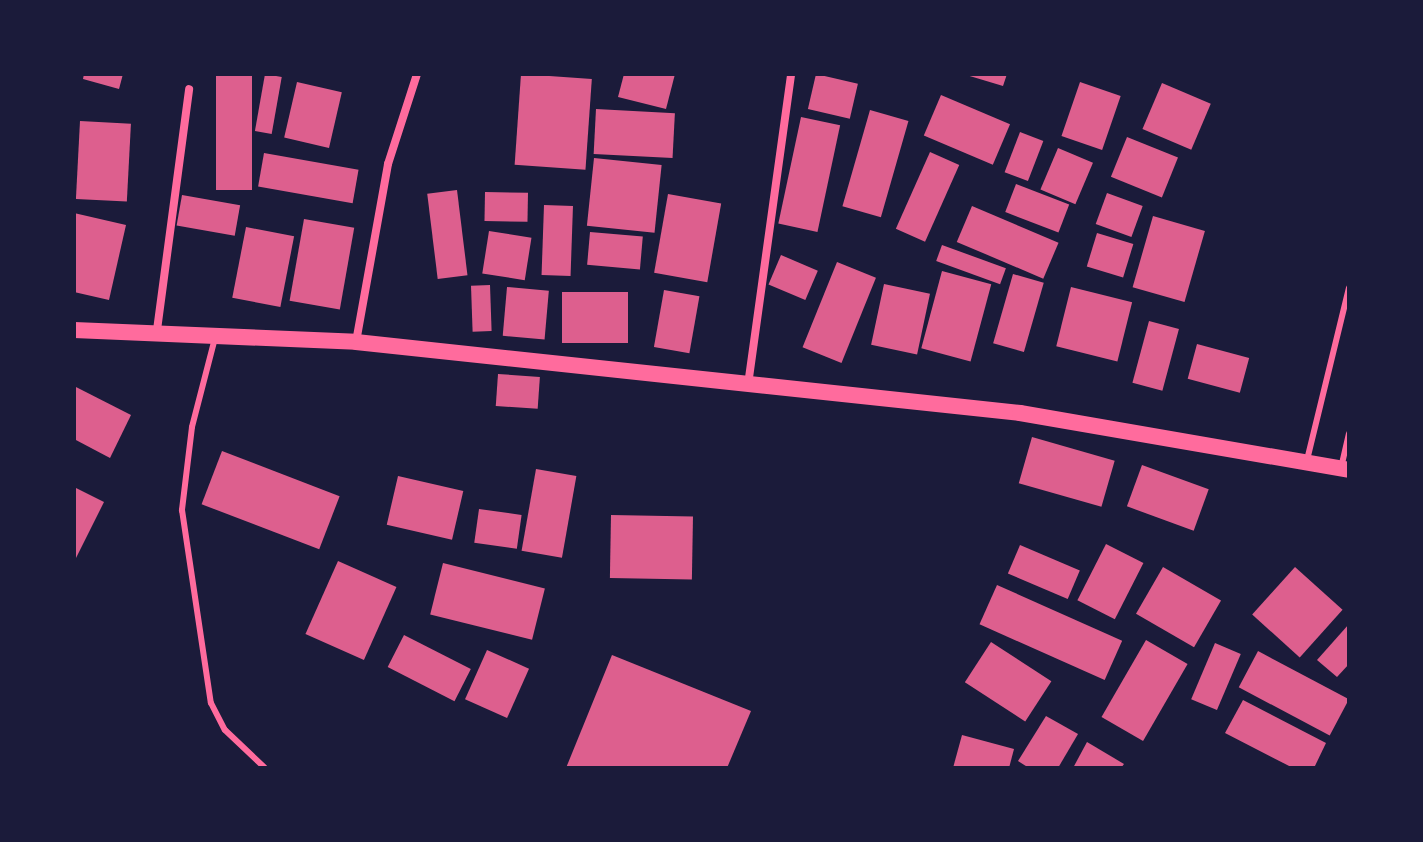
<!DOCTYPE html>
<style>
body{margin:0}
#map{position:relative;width:1423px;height:842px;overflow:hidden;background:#1b1b3a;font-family:"DejaVu Sans",sans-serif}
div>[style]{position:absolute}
.building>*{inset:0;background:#dd5f8e;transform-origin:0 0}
.service>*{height:6px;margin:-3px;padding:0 3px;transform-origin:3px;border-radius:3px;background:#ff6b9d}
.minor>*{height:8px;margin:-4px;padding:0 4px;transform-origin:4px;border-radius:4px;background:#ff6b9d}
.secondary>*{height:16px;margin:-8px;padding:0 8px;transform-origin:8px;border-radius:8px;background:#ff6b9d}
span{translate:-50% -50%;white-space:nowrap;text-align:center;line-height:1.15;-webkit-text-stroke:6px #1b1b3a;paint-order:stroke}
.frame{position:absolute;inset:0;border:76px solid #1b1b3a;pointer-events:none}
</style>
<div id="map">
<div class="building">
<div style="clip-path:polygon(84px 74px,123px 74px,119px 89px,83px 79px)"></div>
<div style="left:216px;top:74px;width:36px;height:116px"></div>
<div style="left:265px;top:74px;width:17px;height:58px;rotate:10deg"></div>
<div style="left:521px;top:74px;width:71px;height:91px;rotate:4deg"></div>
<div style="clip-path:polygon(624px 74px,675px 74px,666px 109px,618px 97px)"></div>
<div style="left:816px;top:74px;width:43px;height:36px;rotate:13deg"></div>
<div style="clip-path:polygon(963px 74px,1007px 74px,1003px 86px)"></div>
<div style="left:297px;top:82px;width:46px;height:57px;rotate:13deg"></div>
<div style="left:1080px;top:82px;width:43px;height:57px;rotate:19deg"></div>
<div style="left:1162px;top:83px;width:53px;height:50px;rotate:23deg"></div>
<div style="left:941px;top:95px;width:75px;height:44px;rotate:23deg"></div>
<div style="left:596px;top:109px;width:79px;height:45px;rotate:3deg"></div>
<div style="left:870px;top:110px;width:40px;height:100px;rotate:16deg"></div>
<div style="left:801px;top:117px;width:40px;height:109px;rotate:12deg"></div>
<div style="left:80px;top:121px;width:51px;height:78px;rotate:3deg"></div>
<div style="left:1020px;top:132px;width:25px;height:43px;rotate:21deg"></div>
<div style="left:1127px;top:137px;width:55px;height:43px;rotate:22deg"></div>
<div style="left:1058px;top:148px;width:38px;height:45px;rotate:23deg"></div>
<div style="left:930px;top:152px;width:32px;height:84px;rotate:24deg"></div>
<div style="left:264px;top:153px;width:96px;height:34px;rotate:10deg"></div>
<div style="left:594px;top:158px;width:68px;height:68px;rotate:6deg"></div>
<div style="left:1016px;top:184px;width:57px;height:30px;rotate:21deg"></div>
<div style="left:457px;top:190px;width:86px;height:30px;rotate:83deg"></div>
<div style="left:485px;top:192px;width:43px;height:29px;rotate:1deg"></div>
<div style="left:1107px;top:193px;width:38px;height:33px;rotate:20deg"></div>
<div style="left:668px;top:194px;width:54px;height:80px;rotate:10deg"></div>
<div style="left:182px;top:195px;width:59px;height:31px;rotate:10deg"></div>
<div style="left:544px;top:205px;width:29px;height:70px;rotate:2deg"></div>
<div style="left:972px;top:206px;width:94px;height:39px;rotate:23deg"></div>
<div style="clip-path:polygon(74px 213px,126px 225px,109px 300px,74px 292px)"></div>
<div style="left:1153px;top:216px;width:54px;height:74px;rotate:16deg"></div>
<div style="left:304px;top:219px;width:51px;height:83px;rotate:10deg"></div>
<div style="left:246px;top:227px;width:49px;height:72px;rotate:11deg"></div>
<div style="left:489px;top:231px;width:43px;height:43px;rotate:9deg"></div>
<div style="left:590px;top:232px;width:53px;height:33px;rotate:5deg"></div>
<div style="left:1097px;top:233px;width:38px;height:35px;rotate:17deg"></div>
<div style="left:942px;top:245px;width:68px;height:17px;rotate:20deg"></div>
<div style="left:781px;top:255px;width:40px;height:32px;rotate:23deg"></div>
<div style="left:837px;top:262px;width:42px;height:92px;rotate:22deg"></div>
<div style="left:942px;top:271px;width:51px;height:80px;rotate:15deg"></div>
<div style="left:1013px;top:274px;width:32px;height:72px;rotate:16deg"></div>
<div style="left:884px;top:284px;width:47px;height:62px;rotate:12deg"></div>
<div style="left:490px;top:285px;width:46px;height:19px;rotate:88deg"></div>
<div style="left:507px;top:287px;width:42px;height:49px;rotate:5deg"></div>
<div style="left:1071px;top:287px;width:63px;height:61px;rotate:14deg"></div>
<div style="left:664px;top:290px;width:36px;height:58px;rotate:10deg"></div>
<div style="left:562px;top:292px;width:66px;height:51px"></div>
<div style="left:1149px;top:321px;width:31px;height:64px;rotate:15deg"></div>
<div style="left:1197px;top:344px;width:54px;height:36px;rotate:15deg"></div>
<div style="left:498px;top:374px;width:42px;height:32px;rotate:4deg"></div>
<div style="clip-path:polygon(74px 386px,131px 415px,110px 458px,74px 439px)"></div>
<div style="left:1032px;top:437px;width:86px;height:48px;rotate:16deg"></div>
<div style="left:222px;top:451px;width:126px;height:57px;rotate:21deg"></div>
<div style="left:1142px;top:465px;width:71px;height:44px;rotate:20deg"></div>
<div style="left:536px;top:469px;width:41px;height:83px;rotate:10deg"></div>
<div style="left:398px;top:476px;width:67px;height:50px;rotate:13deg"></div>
<div style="clip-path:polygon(74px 487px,104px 502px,74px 562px)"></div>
<div style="left:479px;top:509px;width:43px;height:34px;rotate:8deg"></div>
<div style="left:611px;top:515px;width:82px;height:63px;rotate:1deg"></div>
<div style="left:1106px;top:544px;width:42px;height:63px;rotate:27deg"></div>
<div style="left:1020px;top:545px;width:65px;height:31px;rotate:23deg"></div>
<div style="left:338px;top:561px;width:64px;height:80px;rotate:24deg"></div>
<div style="left:443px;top:563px;width:105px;height:53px;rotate:14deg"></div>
<div style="left:1163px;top:567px;width:67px;height:54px;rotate:30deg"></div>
<div style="left:1295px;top:567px;width:64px;height:64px;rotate:42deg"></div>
<div style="left:997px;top:585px;width:137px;height:43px;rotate:24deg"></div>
<div style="clip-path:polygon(1349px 624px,1349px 664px,1337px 677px,1317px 660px)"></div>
<div style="left:404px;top:635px;width:75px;height:36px;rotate:27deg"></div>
<div style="left:1146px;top:640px;width:48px;height:89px;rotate:30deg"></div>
<div style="left:991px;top:642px;width:72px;height:48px;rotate:33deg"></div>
<div style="left:1215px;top:643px;width:28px;height:61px;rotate:23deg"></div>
<div style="left:487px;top:650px;width:46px;height:54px;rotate:24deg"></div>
<div style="left:1258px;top:651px;width:103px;height:41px;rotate:28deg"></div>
<div style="clip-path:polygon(612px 655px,751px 711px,727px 768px,566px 768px)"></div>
<div style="clip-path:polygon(1243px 700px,1326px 743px,1314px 768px,1293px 768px,1225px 733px)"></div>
<div style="clip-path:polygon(1046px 716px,1078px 734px,1058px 768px,1029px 768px,1018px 761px)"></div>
<div style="clip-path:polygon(962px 735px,1014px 749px,1009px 768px,953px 768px)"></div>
<div style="clip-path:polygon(1087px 742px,1124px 764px,1121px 768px,1073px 768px)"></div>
</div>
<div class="service">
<div style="left:215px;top:338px;width:92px;rotate:104.5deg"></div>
<div style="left:192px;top:427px;width:84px;rotate:96.9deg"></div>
<div style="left:182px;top:510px;width:195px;rotate:81.5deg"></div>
<div style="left:211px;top:703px;width:30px;rotate:63deg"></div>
<div style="left:225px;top:730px;width:55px;rotate:43.5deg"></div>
<div style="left:1307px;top:460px;width:177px;rotate:-76.3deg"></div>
<div style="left:1341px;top:468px;width:35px;rotate:-77deg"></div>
</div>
<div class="minor">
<div style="left:157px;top:330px;width:243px;rotate:-82.4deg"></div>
<div style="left:356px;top:342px;width:181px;rotate:-79.8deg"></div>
<div style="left:388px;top:164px;width:95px;rotate:-72.1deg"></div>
<div style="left:748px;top:385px;width:314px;rotate:-82.1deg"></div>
</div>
<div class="secondary">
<div style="left:74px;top:330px;width:282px;rotate:2.4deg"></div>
<div style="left:356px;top:342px;width:668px;rotate:6.1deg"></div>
<div style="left:1020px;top:413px;width:334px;rotate:9.8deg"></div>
</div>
<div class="frame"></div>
</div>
